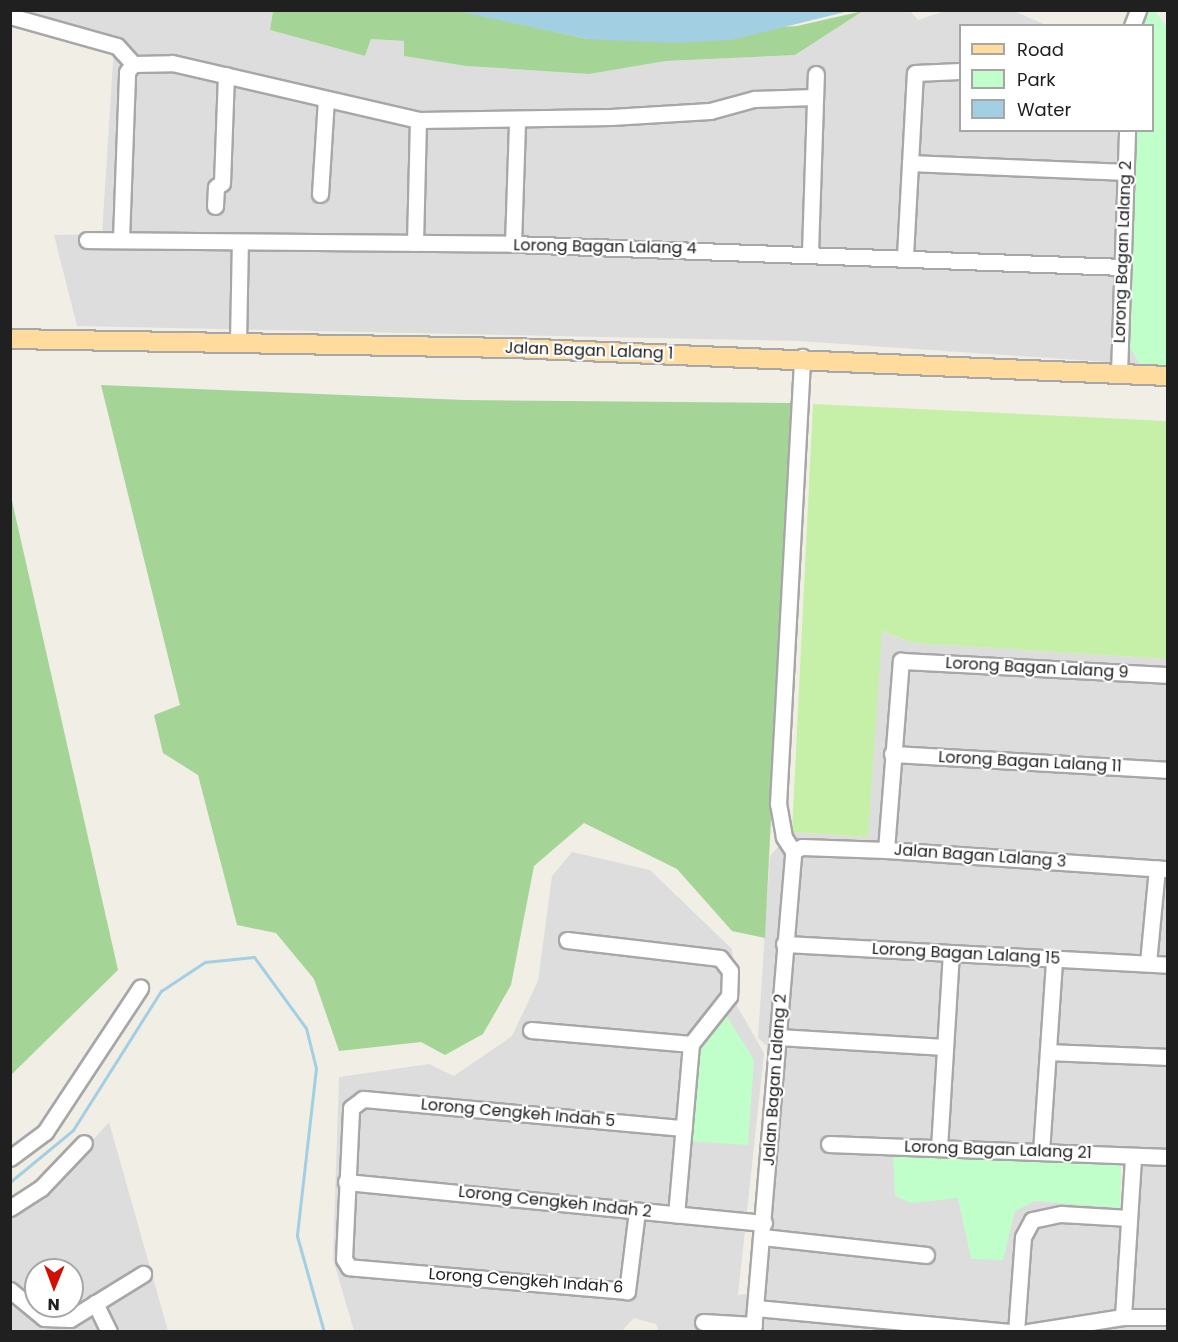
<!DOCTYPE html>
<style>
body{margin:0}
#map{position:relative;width:1178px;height:1342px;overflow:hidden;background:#f1eee6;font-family:Poppins,sans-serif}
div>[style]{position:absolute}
.residential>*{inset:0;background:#dedddd}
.grass>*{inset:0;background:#c6efa8}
.forest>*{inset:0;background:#a5d497}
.park>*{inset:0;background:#c0feca}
.water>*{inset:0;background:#a3cfe2}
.stream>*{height:3px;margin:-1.5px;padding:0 1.5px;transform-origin:1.5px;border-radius:1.5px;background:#a3cfe2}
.roads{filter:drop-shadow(2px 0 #a7a7a7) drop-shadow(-2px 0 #a7a7a7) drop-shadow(0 2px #a7a7a7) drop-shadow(0 -2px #a7a7a7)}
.minor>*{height:15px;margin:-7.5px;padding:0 7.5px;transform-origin:7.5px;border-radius:7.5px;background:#fff}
.major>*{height:18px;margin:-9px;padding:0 9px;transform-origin:9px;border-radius:9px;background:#ffdc9d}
span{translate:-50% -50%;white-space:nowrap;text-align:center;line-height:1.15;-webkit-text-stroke:4.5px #fff;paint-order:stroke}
.street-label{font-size:16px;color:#202020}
.frame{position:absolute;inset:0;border:12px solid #202020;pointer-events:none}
.legend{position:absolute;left:959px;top:24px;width:195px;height:108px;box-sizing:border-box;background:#fff;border:2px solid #a6a6a6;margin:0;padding:8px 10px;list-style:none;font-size:18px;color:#202020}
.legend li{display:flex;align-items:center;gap:12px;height:30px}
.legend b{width:30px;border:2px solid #a6a6a6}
.north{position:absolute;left:24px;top:1258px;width:60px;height:60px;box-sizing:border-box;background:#fff;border:2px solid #a6a6a6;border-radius:50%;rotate:181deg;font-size:16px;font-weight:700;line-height:24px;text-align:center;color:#202020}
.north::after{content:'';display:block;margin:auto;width:21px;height:27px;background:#d00f00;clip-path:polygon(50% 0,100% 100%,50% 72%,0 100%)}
</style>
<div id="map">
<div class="residential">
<div style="clip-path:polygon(22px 11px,273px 11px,270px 30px,365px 56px,371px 39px,404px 41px,404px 56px,466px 66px,589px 74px,666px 61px,795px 55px,863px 11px,910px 11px,918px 20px,944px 11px,1014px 11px,1046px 25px,960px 26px,960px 130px,1152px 130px,1152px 26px,1135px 25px,1147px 11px,1154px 11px,1168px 28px,1167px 366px,799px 341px,77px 326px,54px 235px,102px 234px,114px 47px,19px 25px)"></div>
<div style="clip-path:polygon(evenodd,881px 631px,913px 643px,1167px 659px,1167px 1331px,659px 1332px,656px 1324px,634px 1318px,621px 1332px,354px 1331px,333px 1259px,339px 1077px,429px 1064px,454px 1076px,512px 1036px,538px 981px,552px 876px,572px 852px,650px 870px,732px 949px,737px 1006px,764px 1053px,738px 1295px,761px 1292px,784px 1061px,758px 1038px,770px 856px,792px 832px,868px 837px,881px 631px,1121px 1165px,1133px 1166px,1120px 1205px,1121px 1165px)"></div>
<div style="clip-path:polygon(evenodd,109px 1122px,168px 1331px,11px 1331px,10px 1213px,47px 1192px,109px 1122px,36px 1270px,72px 1270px,72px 1306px,36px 1306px,36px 1270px)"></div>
</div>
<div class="grass">
<div style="clip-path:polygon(813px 404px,1167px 421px,1167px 659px,913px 643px,882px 631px,868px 837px,792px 832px)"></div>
</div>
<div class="forest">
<div style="clip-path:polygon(457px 10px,588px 39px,797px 26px,863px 11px,795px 55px,666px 61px,589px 74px,466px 66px,404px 56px,404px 41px,371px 39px,365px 56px,270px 30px,273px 11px)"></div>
<div style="clip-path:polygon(101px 385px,464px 400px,792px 403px,765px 938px,732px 931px,677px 869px,584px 823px,534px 866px,511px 985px,483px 1034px,445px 1055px,421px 1042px,339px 1051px,314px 979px,276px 933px,237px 925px,198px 775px,163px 753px,154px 715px,180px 705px)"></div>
<div style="clip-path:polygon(10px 492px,118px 970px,11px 1075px,10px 1075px)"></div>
</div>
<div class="park">
<div style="clip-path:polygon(1147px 11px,1154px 11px,1168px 28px,1167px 366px,1140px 365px,1130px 347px,1135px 131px,1152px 130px,1152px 26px,1137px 25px)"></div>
<div style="clip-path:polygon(723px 1010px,754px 1060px,748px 1145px,687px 1141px,695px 1047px)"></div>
<div style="clip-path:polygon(893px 1153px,1121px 1165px,1120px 1208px,1035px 1201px,1015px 1211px,1003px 1260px,971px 1259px,958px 1198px,911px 1203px,895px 1196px)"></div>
</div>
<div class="water">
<div style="clip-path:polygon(457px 11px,849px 10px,849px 11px,731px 40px,674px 43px,588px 39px)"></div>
</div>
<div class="stream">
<div style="left:10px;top:1182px;width:82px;rotate:-39.5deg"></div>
<div style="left:73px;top:1130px;width:165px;rotate:-57.7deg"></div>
<div style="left:161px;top:991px;width:53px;rotate:-33.4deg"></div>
<div style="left:205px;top:962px;width:49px;rotate:-5.8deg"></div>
<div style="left:254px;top:957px;width:88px;rotate:53.8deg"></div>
<div style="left:306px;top:1028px;width:41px;rotate:76deg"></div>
<div style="left:316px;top:1068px;width:169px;rotate:96.5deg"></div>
<div style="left:297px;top:1236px;width:100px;rotate:74.3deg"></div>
</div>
<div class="roads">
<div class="minor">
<div style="left:10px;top:16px;width:111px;rotate:15.7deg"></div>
<div style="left:117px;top:46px;width:24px;rotate:48deg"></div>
<div style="left:1132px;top:26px;width:17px;rotate:-69deg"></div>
<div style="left:133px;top:64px;width:39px;rotate:-1deg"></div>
<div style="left:172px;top:63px;width:253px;rotate:13deg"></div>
<div style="left:418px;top:120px;width:193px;rotate:-0.9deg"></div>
<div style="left:611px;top:117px;width:99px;rotate:-3.5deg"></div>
<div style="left:710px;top:111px;width:46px;rotate:-15.3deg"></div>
<div style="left:754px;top:99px;width:61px;rotate:-1.9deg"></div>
<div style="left:910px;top:163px;width:216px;rotate:2.4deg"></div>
<div style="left:320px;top:194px;width:95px;rotate:-86.4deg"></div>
<div style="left:215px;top:206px;width:19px;rotate:-87deg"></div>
<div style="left:216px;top:187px;width:7px;rotate:-34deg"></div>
<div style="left:222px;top:183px;width:108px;rotate:-87.9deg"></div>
<div style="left:121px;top:239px;width:167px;rotate:-87.9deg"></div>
<div style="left:127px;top:72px;width:10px;rotate:-53deg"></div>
<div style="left:87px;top:240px;width:426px;rotate:0.5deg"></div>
<div style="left:513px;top:244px;width:610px;rotate:2.16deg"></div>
<div style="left:415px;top:243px;width:123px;rotate:-88.6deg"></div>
<div style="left:513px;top:244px;width:122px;rotate:-88.1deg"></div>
<div style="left:810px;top:252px;width:178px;rotate:-88.1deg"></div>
<div style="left:905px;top:256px;width:183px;rotate:-86.9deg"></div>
<div style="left:915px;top:73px;width:45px;rotate:-2.5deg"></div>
<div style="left:238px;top:342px;width:100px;rotate:-88.9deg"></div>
<div style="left:1119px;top:374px;width:244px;rotate:-88.1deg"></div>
<div style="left:892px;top:754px;width:276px;rotate:3.3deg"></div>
<div style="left:886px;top:850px;width:190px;rotate:-85.5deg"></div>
<div style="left:901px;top:661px;width:267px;rotate:3deg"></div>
<div style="left:793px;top:851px;width:17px;rotate:-123deg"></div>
<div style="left:784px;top:837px;width:34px;rotate:-100deg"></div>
<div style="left:778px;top:804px;width:448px;rotate:-86.9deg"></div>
<div style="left:793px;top:851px;width:10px;rotate:-24deg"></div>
<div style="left:802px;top:847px;width:84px;rotate:2deg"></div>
<div style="left:886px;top:850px;width:283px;rotate:3.9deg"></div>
<div style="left:567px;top:940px;width:154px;rotate:6.7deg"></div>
<div style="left:720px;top:958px;width:16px;rotate:52deg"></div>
<div style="left:730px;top:971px;width:25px;rotate:92deg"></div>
<div style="left:729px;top:996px;width:61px;rotate:128.4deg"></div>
<div style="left:691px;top:1044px;width:171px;rotate:95deg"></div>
<div style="left:784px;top:944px;width:385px;rotate:3.1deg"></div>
<div style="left:1148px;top:963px;width:95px;rotate:-84.6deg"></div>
<div style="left:531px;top:1030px;width:161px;rotate:5deg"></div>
<div style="left:778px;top:1037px;width:167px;rotate:3.4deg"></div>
<div style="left:1048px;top:1052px;width:120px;rotate:2.4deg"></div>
<div style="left:829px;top:1144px;width:339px;rotate:2.2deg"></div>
<div style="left:939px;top:1148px;width:195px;rotate:-86.5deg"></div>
<div style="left:1041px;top:1152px;width:193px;rotate:-86.1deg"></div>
<div style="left:10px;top:1158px;width:44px;rotate:-36.6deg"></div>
<div style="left:45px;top:1132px;width:173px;rotate:-56.6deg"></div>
<div style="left:346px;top:1182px;width:420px;rotate:5.6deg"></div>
<div style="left:10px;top:1208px;width:37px;rotate:-33deg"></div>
<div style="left:41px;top:1188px;width:62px;rotate:-46.3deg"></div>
<div style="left:637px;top:1211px;width:81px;rotate:97.1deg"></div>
<div style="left:627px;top:1291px;width:279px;rotate:-175.1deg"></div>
<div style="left:349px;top:1267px;width:9px;rotate:-122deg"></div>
<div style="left:344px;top:1259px;width:151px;rotate:-87.3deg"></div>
<div style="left:351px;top:1108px;width:15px;rotate:-37deg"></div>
<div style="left:363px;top:1099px;width:322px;rotate:5.2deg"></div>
<div style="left:763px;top:1237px;width:164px;rotate:6.3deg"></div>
<div style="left:10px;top:1290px;width:44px;rotate:39.5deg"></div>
<div style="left:44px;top:1318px;width:26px;rotate:2deg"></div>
<div style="left:70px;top:1319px;width:86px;rotate:-31.7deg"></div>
<div style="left:95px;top:1303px;width:32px;rotate:64deg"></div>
<div style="left:756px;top:1308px;width:255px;rotate:5.4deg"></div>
<div style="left:1123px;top:1317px;width:161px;rotate:-86.4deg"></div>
<div style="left:703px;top:1322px;width:51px;rotate:3.4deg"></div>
<div style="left:753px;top:1332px;width:483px;rotate:-85.2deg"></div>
<div style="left:1016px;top:1332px;width:95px;rotate:-85.8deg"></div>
<div style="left:1023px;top:1237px;width:19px;rotate:-62deg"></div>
<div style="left:1032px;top:1220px;width:30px;rotate:-12deg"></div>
<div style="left:1061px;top:1214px;width:68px;rotate:3.4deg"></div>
<div style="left:1028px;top:1332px;width:96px;rotate:-9deg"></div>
<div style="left:1123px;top:1317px;width:45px"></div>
</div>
<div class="major">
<div style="left:10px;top:339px;width:503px;rotate:1.03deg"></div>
<div style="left:513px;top:348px;width:656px;rotate:2.45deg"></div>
</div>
</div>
<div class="street-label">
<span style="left:605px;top:247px;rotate:1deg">Lorong Bagan Lalang 4</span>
<span style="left:1123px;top:252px;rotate:-88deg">Lorong Bagan Lalang 2</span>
<span style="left:589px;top:351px;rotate:2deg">Jalan Bagan Lalang 1</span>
<span style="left:1037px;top:668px;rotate:3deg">Lorong Bagan Lalang 9</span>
<span style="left:1030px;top:762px;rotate:3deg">Lorong Bagan Lalang 11</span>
<span style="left:980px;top:856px;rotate:4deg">Jalan Bagan Lalang 3</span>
<span style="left:966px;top:954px;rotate:3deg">Lorong Bagan Lalang 15</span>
<span style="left:775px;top:1080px;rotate:-86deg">Jalan Bagan Lalang 2</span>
<span style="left:518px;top:1113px;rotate:5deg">Lorong Cengkeh Indah 5</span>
<span style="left:998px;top:1150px;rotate:2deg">Lorong Bagan Lalang 21</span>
<span style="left:555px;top:1202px;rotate:6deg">Lorong Cengkeh Indah 2</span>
<span style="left:526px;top:1281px;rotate:4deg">Lorong Cengkeh Indah 6</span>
</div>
<div class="frame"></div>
<ul class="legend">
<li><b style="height:8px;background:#ffdc9d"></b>Road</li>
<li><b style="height:16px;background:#c0feca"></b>Park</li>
<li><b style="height:16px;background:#a3cfe2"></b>Water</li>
</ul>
<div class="north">N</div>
</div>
